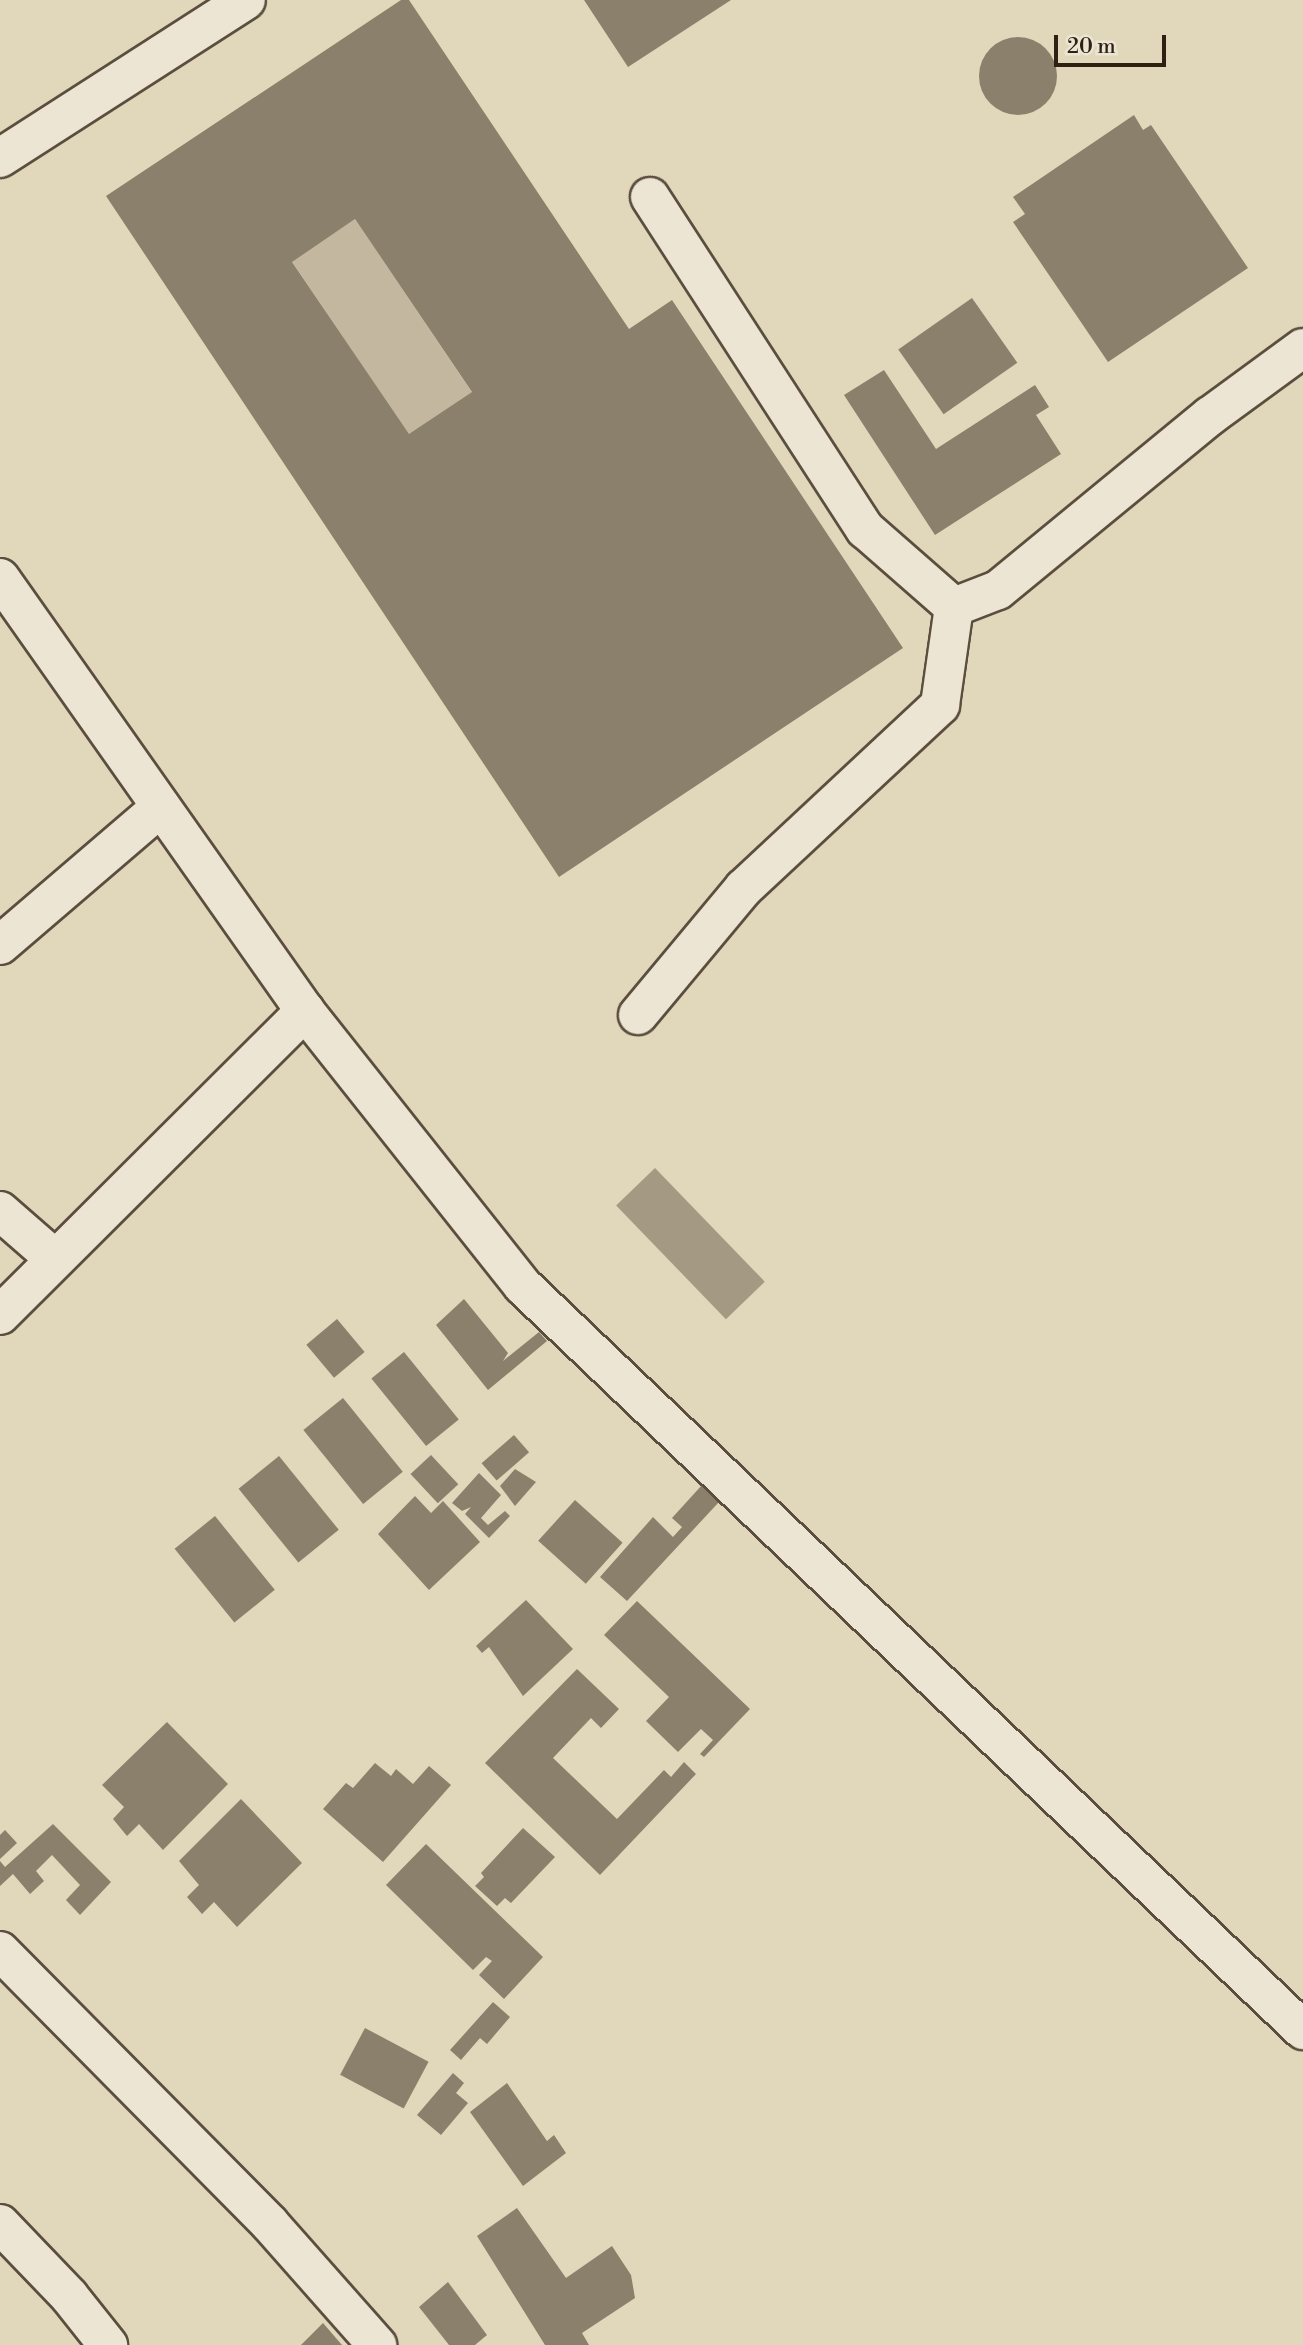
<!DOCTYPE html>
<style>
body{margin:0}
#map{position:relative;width:1303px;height:2345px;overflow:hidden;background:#e1d7bb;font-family:"Libre Bodoni",serif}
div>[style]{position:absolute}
.green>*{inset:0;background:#c3b89f;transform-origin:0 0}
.water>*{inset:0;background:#a49982;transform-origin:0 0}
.building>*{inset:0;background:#8b806b;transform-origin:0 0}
.round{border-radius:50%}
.roads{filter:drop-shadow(2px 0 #5b4e3e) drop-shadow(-2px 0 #5b4e3e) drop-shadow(0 2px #5b4e3e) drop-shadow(0 -2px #5b4e3e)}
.minor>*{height:38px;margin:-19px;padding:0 19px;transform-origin:19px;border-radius:19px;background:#ece5d3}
span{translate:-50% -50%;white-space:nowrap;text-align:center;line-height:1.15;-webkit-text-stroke:5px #ece5d3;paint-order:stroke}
.scale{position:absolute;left:1054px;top:35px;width:112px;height:32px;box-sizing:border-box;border:4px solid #2e2114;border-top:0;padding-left:9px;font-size:21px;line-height:24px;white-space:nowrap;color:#2e2114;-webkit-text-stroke:5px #ece5d3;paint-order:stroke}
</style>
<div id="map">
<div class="green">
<div style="left:355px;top:219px;width:209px;height:76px;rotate:56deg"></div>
</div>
<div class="water">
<div style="left:655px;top:1168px;width:158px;height:54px;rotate:46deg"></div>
</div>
<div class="building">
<div style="clip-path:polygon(evenodd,401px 0,409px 0,629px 329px,672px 300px,903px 648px,559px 877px,106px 196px,401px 0,355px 219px,472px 392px,409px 434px,292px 262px,355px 219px)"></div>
<div style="clip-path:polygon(584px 0,731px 0,628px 67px)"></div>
<div class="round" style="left:979px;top:37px;width:78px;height:78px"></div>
<div style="clip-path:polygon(1134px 115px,1143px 130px,1151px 125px,1248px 268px,1108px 362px,1013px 222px,1025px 214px,1013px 197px)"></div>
<div style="left:972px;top:298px;width:79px;height:90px;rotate:55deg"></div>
<div style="clip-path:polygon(884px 370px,936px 449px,1035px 385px,1049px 407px,1036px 415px,1061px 454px,935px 535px,844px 395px)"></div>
<div style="clip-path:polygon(464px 1299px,508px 1353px,503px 1361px,539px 1332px,547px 1341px,488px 1390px,436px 1325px)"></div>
<div style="left:337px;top:1319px;width:43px;height:40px;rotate:50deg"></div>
<div style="left:404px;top:1352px;width:87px;height:42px;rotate:51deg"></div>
<div style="left:343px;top:1398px;width:95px;height:51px;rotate:51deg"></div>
<div style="left:514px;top:1435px;width:23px;height:43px;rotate:49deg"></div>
<div style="left:431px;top:1455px;width:40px;height:28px;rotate:47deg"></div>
<div style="left:279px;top:1456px;width:95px;height:52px;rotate:51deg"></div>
<div style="clip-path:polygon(515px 1469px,536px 1482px,515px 1506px,500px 1486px)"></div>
<div style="clip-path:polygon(479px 1473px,501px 1495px,481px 1518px,488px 1525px,505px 1511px,510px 1516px,489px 1538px,465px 1514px,471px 1507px,462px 1511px,452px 1503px)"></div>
<div style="clip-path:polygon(702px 1485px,719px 1502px,627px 1601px,600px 1577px,653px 1517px,673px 1537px,682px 1527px,672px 1518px)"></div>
<div style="clip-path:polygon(415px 1496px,431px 1513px,443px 1501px,480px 1542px,429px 1590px,378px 1534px)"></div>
<div style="left:575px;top:1500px;width:64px;height:55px;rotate:42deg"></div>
<div style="left:215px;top:1516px;width:95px;height:52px;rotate:51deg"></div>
<div style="clip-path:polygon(526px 1600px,573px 1649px,523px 1696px,489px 1647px,482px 1653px,476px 1646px)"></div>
<div style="clip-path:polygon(637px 1601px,750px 1709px,704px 1757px,700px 1754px,713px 1740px,701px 1729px,678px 1752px,646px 1721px,669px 1697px,604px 1635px)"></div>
<div style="clip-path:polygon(577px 1669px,619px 1709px,601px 1728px,591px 1718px,553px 1758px,617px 1819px,664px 1770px,671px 1777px,684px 1762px,696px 1774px,600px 1875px,485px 1763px)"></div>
<div style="clip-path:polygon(167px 1722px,228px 1784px,163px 1850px,139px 1824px,127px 1836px,113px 1819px,124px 1807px,102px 1785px)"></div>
<div style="clip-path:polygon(375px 1763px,391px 1776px,396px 1769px,413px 1784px,429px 1766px,451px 1785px,383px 1862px,323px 1809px,346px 1783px,353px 1788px)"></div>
<div style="clip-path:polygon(241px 1799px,302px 1863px,237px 1927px,214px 1902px,202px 1914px,187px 1897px,199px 1885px,179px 1861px)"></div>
<div style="clip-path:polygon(53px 1824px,111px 1882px,80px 1915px,66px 1900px,80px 1885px,52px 1855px,36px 1871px,44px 1881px,30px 1894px,13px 1874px,0 1886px,0 1861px,5px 1867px)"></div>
<div style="clip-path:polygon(523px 1828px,555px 1857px,511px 1903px,505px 1898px,497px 1906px,475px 1886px,484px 1877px,481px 1873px)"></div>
<div style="clip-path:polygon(5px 1830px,17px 1843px,0 1859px,0 1835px)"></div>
<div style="clip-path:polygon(426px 1844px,543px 1957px,504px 1999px,479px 1975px,492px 1961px,486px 1957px,473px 1970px,386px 1885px)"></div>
<div style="clip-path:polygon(493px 2002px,510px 2017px,487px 2044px,480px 2038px,461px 2060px,450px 2050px)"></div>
<div style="left:365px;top:2028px;width:72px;height:53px;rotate:28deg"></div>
<div style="clip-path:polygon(453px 2073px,464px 2083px,456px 2093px,468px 2103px,441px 2135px,417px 2115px)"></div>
<div style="clip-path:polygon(507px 2083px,547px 2141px,554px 2135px,566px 2153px,523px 2186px,470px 2112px)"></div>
<div style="clip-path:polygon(517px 2208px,566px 2278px,612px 2246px,631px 2275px,635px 2298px,582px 2333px,589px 2345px,545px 2345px,477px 2236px)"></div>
<div style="clip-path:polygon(448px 2282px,487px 2335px,475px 2345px,449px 2345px,419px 2307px)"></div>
<div style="clip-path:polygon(323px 2323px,342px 2345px,301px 2345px)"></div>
</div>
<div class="roads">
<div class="minor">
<div style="left:0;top:158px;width:292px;rotate:-32.7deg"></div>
<div style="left:650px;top:197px;width:396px;rotate:57.1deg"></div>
<div style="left:865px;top:529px;width:118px;rotate:41.2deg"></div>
<div style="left:954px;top:607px;width:47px;rotate:-21.1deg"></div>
<div style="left:998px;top:590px;width:274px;rotate:-39.4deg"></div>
<div style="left:1210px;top:416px;width:115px;rotate:-36.2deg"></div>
<div style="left:0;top:578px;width:530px;rotate:54.84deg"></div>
<div style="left:305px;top:1011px;width:351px;rotate:51.6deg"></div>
<div style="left:523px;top:1286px;width:1078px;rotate:43.65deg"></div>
<div style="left:0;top:945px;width:212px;rotate:-40.6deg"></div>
<div style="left:638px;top:1015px;width:165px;rotate:-50.2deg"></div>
<div style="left:744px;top:888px;width:268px;rotate:-43deg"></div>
<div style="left:940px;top:705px;width:99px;rotate:-81.9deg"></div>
<div style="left:0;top:1211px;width:73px;rotate:41.1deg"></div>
<div style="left:0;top:1315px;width:431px;rotate:-44.9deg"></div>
<div style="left:0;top:1951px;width:384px;rotate:45.3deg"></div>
<div style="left:270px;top:2224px;width:162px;rotate:48.5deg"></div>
<div style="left:0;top:2224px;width:100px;rotate:46.2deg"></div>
<div style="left:69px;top:2296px;width:63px;rotate:51.5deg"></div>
</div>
</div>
<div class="scale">20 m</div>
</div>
